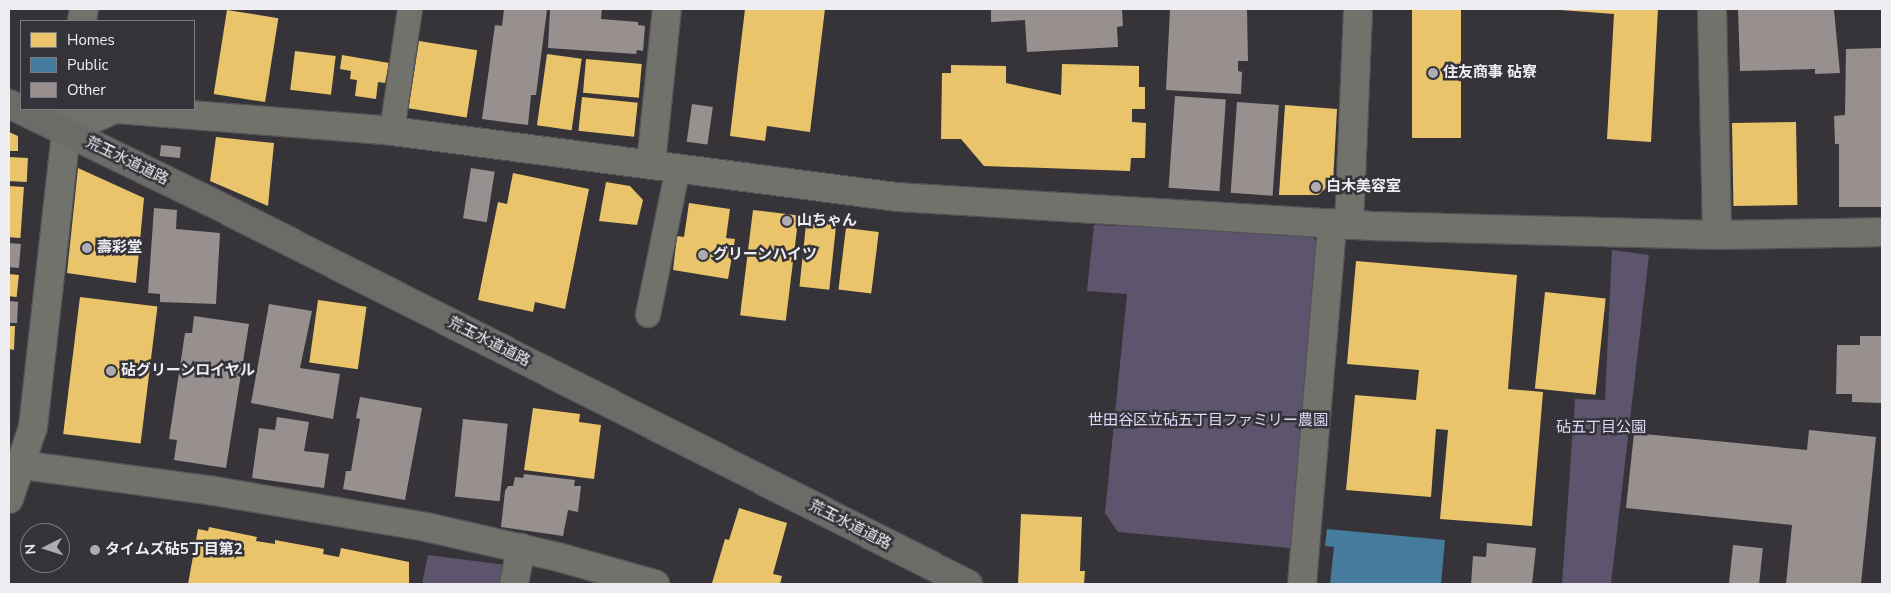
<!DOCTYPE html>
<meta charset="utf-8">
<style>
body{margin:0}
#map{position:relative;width:1891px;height:593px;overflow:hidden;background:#363439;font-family:"Nunito Sans","Noto Sans JP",sans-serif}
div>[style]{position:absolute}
.green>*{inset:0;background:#5d546e}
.homes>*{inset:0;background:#e9c46a;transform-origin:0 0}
.public>*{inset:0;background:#457b9d}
.building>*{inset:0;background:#97908e;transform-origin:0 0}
.roads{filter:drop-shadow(1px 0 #535256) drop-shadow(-1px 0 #535256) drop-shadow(0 1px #535256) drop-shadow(0 -1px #535256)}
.lane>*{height:24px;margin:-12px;padding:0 12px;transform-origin:12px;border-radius:12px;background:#72726c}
.street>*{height:28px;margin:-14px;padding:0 14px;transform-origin:14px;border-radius:14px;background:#72726c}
.secondary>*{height:28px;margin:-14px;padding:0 14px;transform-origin:14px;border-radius:14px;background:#6c6b67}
.dots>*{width:14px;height:14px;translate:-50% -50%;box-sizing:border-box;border:2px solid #35333a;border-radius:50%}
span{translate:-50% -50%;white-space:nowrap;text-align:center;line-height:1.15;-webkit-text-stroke:5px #35333a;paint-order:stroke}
.poi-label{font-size:15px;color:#eeedf1;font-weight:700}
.left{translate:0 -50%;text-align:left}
.street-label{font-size:15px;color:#eeedf1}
.park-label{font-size:15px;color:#e2d8f7}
.frame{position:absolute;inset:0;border:10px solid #eeedf1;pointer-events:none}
.legend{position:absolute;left:20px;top:20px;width:175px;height:90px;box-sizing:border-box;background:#35333a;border:1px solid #7f7d83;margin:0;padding:6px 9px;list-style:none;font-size:15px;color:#eeedf1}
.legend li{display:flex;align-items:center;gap:10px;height:25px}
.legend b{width:25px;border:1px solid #7f7d83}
.north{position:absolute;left:20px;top:523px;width:50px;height:50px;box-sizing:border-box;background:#35333a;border:1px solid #7f7d83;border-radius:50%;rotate:265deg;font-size:14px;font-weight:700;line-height:20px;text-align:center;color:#eeedf1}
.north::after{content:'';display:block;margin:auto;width:18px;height:22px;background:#aeacb1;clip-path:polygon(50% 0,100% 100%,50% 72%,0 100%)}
</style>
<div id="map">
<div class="green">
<div style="clip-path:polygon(1094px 225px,1311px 234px,1319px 246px,1290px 548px,1118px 532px,1105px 513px,1127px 294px,1087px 291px)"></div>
<div style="clip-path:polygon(1612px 250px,1649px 255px,1611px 584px,1562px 584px,1575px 399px,1605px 400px)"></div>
<div style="clip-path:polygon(428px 555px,506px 565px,502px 584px,422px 584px)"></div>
</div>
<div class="homes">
<div style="clip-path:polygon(745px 9px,825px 9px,810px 132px,767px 126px,765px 141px,730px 136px)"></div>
<div style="left:1412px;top:9px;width:49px;height:129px"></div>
<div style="clip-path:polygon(1547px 9px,1658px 9px,1651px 142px,1607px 139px,1614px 14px)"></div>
<div style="left:227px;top:10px;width:52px;height:85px;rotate:9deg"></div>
<div style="left:419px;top:41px;width:59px;height:68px;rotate:9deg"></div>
<div style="left:295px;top:51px;width:41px;height:39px;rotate:7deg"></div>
<div style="left:547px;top:54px;width:35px;height:72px;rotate:8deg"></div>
<div style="clip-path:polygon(342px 55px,389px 63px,385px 83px,378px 82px,376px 99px,355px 96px,357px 80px,350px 79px,351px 71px,340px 69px)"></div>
<div style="left:586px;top:59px;width:56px;height:34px;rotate:5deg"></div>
<div style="clip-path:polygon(1062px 64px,1139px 66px,1139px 87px,1145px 87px,1145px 109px,1132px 109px,1132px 122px,1146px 123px,1145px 158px,1131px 158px,1130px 171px,984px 166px,961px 139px,941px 139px,942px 73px,951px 73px,951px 65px,1006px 66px,1006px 83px,1061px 95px)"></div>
<div style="left:582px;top:97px;width:56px;height:34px;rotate:6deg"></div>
<div style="clip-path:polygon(1285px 105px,1337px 109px,1333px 182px,1318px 195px,1279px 195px)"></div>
<div style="left:1796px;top:122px;width:83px;height:64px;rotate:89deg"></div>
<div style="clip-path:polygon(9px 132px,18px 136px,18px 151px,9px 151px)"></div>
<div style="clip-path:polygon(216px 137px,274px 143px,268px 206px,210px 181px)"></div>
<div style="left:9px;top:157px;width:19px;height:24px;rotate:3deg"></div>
<div style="clip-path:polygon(78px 168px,144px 198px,136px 283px,67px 273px)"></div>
<div style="clip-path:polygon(513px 173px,589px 189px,565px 309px,535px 302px,533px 312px,478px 300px,498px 202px,507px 204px)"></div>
<div style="clip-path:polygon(606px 182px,630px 186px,643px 200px,637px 225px,599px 221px)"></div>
<div style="left:9px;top:186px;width:15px;height:51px;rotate:4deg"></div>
<div style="clip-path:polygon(689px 203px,730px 209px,726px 238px,735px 239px,728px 279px,673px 270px,677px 236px,684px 237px)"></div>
<div style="left:753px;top:210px;width:46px;height:106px;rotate:7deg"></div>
<div style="left:807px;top:215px;width:30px;height:72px;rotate:6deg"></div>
<div style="left:846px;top:228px;width:33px;height:62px;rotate:7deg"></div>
<div style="clip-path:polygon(1356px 261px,1517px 275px,1508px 389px,1543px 392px,1532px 526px,1440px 519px,1448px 430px,1436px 429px,1431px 497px,1346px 490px,1355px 395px,1416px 400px,1419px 370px,1347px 364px)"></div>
<div style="left:9px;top:274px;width:10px;height:22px;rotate:6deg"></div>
<div style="left:1545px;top:292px;width:61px;height:97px;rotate:6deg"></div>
<div style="left:80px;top:297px;width:78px;height:138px;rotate:7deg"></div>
<div style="left:318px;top:300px;width:49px;height:63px;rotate:8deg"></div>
<div style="clip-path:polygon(9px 326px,15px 326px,14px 350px,9px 349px)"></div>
<div style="clip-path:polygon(533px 408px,580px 414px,579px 422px,601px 425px,594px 479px,524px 470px)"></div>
<div style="clip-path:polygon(739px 508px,787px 523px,773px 574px,782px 576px,780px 584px,712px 583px,725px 539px,729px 540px)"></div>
<div style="clip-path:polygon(1021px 514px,1082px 517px,1080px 571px,1085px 571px,1084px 584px,1018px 584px)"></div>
<div style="clip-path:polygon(209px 527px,257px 537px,256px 541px,275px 544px,275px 540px,324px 549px,323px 554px,339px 557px,341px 548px,409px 562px,409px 584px,188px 584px,198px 529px,208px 531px)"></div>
</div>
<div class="public">
<div style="clip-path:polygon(1327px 529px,1445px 540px,1441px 584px,1330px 584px,1334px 547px,1325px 546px)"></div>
</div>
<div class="building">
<div style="clip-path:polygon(504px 9px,547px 10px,536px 95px,531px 95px,528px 125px,482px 119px,495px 25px,502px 26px)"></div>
<div style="clip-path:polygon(550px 9px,602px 9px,601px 19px,638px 22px,638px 25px,645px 26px,643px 51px,637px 50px,636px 54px,548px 48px)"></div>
<div style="clip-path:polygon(991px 9px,1122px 9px,1123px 26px,1117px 27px,1118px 47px,1027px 52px,1025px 20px,991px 22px)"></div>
<div style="clip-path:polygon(1170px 9px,1247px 9px,1248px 61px,1238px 61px,1238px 71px,1242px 72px,1241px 94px,1166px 90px)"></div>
<div style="clip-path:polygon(1738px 9px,1834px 10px,1840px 73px,1815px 74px,1815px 69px,1740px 71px)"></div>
<div style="clip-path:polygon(1882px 48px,1882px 207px,1839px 207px,1839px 144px,1835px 144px,1834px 116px,1845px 115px,1846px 49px)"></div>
<div style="left:1175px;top:96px;width:51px;height:92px;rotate:4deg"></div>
<div style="left:1237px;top:102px;width:42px;height:91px;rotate:4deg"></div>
<div style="left:692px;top:104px;width:21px;height:38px;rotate:8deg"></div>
<div style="left:161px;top:145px;width:20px;height:11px;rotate:6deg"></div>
<div style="left:471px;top:168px;width:24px;height:51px;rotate:9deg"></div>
<div style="clip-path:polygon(154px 208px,177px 210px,176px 229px,220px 233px,216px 304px,160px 302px,160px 294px,148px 293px)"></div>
<div style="left:9px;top:243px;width:12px;height:24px;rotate:5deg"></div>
<div style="clip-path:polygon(9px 301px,18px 302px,17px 323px,9px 323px)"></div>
<div style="clip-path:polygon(269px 304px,312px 311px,300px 368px,340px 374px,333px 419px,251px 403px)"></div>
<div style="clip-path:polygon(194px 316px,249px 324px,226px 468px,174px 460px,177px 440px,169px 439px,185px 333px,192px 333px)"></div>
<div style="clip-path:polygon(1860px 336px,1882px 336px,1882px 403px,1852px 402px,1852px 394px,1836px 394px,1837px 345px,1860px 345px)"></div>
<div style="clip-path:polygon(360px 397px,422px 408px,405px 500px,343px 489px,346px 471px,351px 471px,360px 419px,356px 418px)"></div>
<div style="clip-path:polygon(277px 417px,309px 422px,304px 451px,329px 454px,324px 488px,252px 478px,259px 428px,275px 430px)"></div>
<div style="left:463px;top:419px;width:45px;height:78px;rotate:6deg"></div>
<div style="clip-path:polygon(1809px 430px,1876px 437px,1861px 584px,1786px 584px,1792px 525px,1626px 508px,1634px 433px,1807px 450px)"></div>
<div style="clip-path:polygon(524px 474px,575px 480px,574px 486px,581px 486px,578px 512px,568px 510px,563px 536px,501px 527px,505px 491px,508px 486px,513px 486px,515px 477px,523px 478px)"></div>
<div style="clip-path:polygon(1487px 543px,1536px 548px,1532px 584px,1471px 584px,1473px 556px,1486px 557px)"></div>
<div style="left:1733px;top:545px;width:30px;height:39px;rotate:6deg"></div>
</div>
<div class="roads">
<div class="lane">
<div style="left:392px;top:131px;width:123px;rotate:-81.6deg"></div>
<div style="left:648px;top:315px;width:151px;rotate:-78.5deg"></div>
</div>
<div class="street">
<div style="left:1712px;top:9px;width:226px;rotate:88.7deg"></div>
<div style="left:82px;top:21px;width:12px;rotate:-81deg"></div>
<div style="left:65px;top:131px;width:55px;rotate:-23.7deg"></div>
<div style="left:115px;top:109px;width:278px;rotate:4.5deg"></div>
<div style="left:392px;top:131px;width:509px;rotate:7.45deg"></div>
<div style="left:897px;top:197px;width:474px;rotate:3.5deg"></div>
<div style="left:1370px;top:226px;width:347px;rotate:1.5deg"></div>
<div style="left:1717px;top:235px;width:165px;rotate:-1deg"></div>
<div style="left:651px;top:163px;width:155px;rotate:-84.1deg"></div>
<div style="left:1349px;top:225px;width:216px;rotate:-87.6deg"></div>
<div style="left:22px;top:465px;width:194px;rotate:7.7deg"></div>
<div style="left:214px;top:491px;width:215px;rotate:9.6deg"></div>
<div style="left:426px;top:527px;width:135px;rotate:12.8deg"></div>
<div style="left:558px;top:557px;width:101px;rotate:15.6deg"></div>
<div style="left:9px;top:499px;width:76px;rotate:-71.6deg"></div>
<div style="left:33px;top:427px;width:315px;rotate:-83.6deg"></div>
<div style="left:514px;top:584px;width:37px;rotate:-79deg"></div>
<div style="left:1302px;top:584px;width:362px;rotate:-85.2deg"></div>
</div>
<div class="secondary">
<div style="left:9px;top:104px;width:222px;rotate:25.9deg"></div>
<div style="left:209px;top:201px;width:850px;rotate:26.78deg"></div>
</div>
</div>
<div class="dots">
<div style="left:1433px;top:73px;background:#aeacb1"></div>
<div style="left:1316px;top:187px;background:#aeacb1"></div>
<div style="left:787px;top:221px;background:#aeacb1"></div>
<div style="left:87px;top:248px;background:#aeacb1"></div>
<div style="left:703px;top:255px;background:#aeacb1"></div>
<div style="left:111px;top:371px;background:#aeacb1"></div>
<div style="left:95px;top:550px;background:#aeacb1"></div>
</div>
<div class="poi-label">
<span class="left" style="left:1443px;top:73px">住友商事 砧寮</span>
<span class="left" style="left:1326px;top:187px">白木美容室</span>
<span class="left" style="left:797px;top:221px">山ちゃん</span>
<span class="left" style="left:97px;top:248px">壽彩堂</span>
<span class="left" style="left:713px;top:255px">グリーンハイツ</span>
<span class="left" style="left:121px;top:371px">砧グリーンロイヤル</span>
<span class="left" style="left:105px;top:550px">タイムズ砧5丁目第2</span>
</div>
<div class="street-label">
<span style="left:127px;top:161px;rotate:26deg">荒玉水道道路</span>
<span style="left:489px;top:342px;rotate:27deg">荒玉水道道路</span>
<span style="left:850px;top:525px;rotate:27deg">荒玉水道道路</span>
</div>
<div class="park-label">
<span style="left:1208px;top:421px">世田谷区立砧五丁目ファミリー農園</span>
<span style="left:1601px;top:428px">砧五丁目公園</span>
</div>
<div class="frame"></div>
<ul class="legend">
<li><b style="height:14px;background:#e9c46a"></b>Homes</li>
<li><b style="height:14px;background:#457b9d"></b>Public</li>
<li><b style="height:14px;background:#97908e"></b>Other</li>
</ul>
<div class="north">N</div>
</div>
